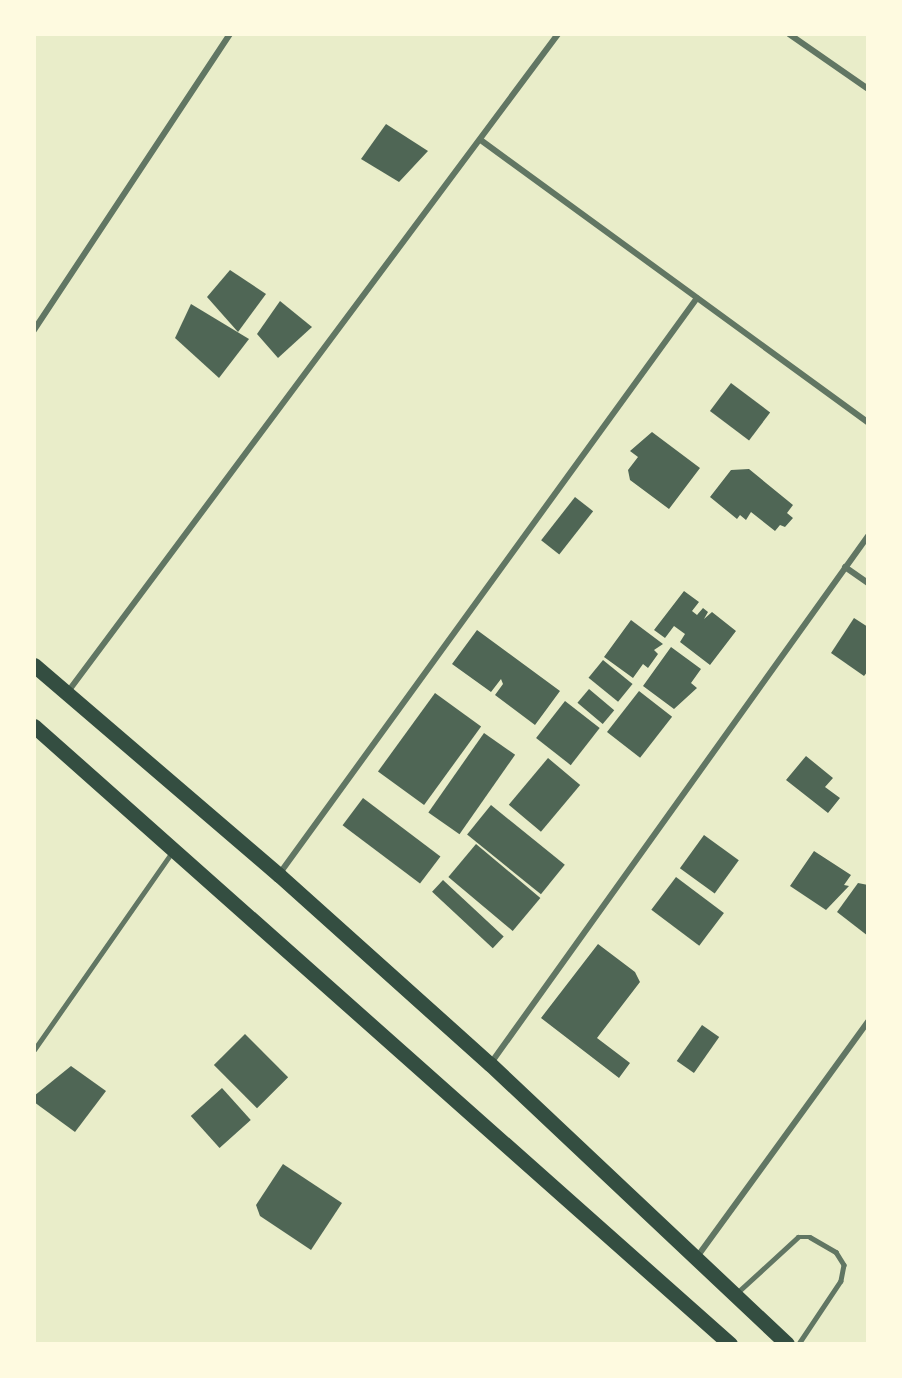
<!DOCTYPE html>
<style>
body{margin:0}
#map{position:relative;width:902px;height:1378px;overflow:hidden;background:#e9edc9;font-family:Commissioner,sans-serif}
div>[style]{position:absolute}
.building>*{inset:0;background:#4f6655;transform-origin:0 0}
.service>*{height:4.5px;margin:-2.25px;padding:0 2.25px;transform-origin:2.25px;border-radius:2.25px;background:#617663}
.minor>*{height:6px;margin:-3px;padding:0 3px;transform-origin:3px;border-radius:3px;background:#617663}
.primary>*{height:15px;margin:-7.5px;padding:0 7.5px;transform-origin:7.5px;border-radius:7.5px;background:#344e41}
span{translate:-50% -50%;white-space:nowrap;text-align:center;line-height:1.15;-webkit-text-stroke:4.5px #fefae0;paint-order:stroke}
.frame{position:absolute;inset:0;border:36px solid #fefae0;pointer-events:none}
</style>
<div id="map">
<div class="building">
<div style="clip-path:polygon(386px 124px,428px 151px,399px 182px,361px 159px)"></div>
<div style="clip-path:polygon(230px 270px,266px 294px,238px 332px,207px 297px)"></div>
<div style="clip-path:polygon(280px 301px,312px 327px,278px 358px,257px 334px)"></div>
<div style="clip-path:polygon(191px 304px,249px 339px,219px 378px,175px 338px)"></div>
<div style="left:731px;top:383px;width:49px;height:35px;rotate:37deg"></div>
<div style="clip-path:polygon(652px 432px,700px 468px,669px 509px,630px 480px,628px 470px,638px 457px,630px 451px)"></div>
<div style="clip-path:polygon(749px 469px,793px 505px,787px 513px,793px 518px,785px 527px,780px 525px,775px 531px,751px 512px,746px 520px,740px 515px,737px 519px,710px 497px,731px 470px)"></div>
<div style="left:575px;top:497px;width:23px;height:55px;rotate:38deg"></div>
<div style="clip-path:polygon(684px 591px,699px 602px,692px 611px,697px 615px,703px 608px,708px 612px,704px 619px,712px 612px,736px 631px,710px 665px,680px 642px,685px 634px,674px 626px,665px 638px,654px 630px)"></div>
<div style="clip-path:polygon(854px 618px,868px 627px,868px 671px,864px 676px,831px 653px)"></div>
<div style="clip-path:polygon(631px 620px,663px 644px,654px 650px,658px 654px,648px 668px,643px 664px,633px 678px,604px 657px)"></div>
<div style="clip-path:polygon(477px 630px,560px 691px,535px 725px,495px 695px,503px 684px,501px 679px,491px 692px,452px 664px)"></div>
<div style="clip-path:polygon(671px 647px,701px 669px,691px 683px,697px 688px,674px 709px,643px 686px)"></div>
<div style="left:603px;top:660px;width:38px;height:23px;rotate:39deg"></div>
<div style="left:589px;top:689px;width:33px;height:18px;rotate:40deg"></div>
<div style="left:639px;top:691px;width:42px;height:52px;rotate:38deg"></div>
<div style="left:435px;top:693px;width:57px;height:97px;rotate:36deg"></div>
<div style="left:565px;top:701px;width:44px;height:47px;rotate:38deg"></div>
<div style="left:484px;top:733px;width:38px;height:97px;rotate:35deg"></div>
<div style="clip-path:polygon(806px 756px,833px 778px,825px 787px,840px 798px,828px 813px,786px 780px)"></div>
<div style="left:548px;top:758px;width:42px;height:61px;rotate:40deg"></div>
<div style="left:363px;top:798px;width:97px;height:34px;rotate:37deg"></div>
<div style="left:491px;top:805px;width:95px;height:38px;rotate:39deg"></div>
<div style="left:704px;top:835px;width:43px;height:41px;rotate:36deg"></div>
<div style="left:476px;top:844px;width:84px;height:43px;rotate:40deg"></div>
<div style="clip-path:polygon(814px 851px,851px 875px,844px 885px,849px 886px,826px 910px,790px 886px)"></div>
<div style="left:676px;top:877px;width:60px;height:41px;rotate:37deg"></div>
<div style="left:443px;top:880px;width:83px;height:16px;rotate:43deg"></div>
<div style="clip-path:polygon(858px 883px,868px 885px,868px 936px,837px 912px)"></div>
<div style="clip-path:polygon(598px 944px,635px 972px,640px 982px,597px 1038px,630px 1063px,619px 1078px,541px 1018px)"></div>
<div style="left:702px;top:1025px;width:21px;height:44px;rotate:35deg"></div>
<div style="left:245px;top:1034px;width:61px;height:44px;rotate:45deg"></div>
<div style="clip-path:polygon(71px 1066px,106px 1091px,75px 1132px,34px 1102px,34px 1096px)"></div>
<div style="left:222px;top:1088px;width:43px;height:42px;rotate:48deg"></div>
<div style="clip-path:polygon(283px 1164px,342px 1203px,311px 1250px,260px 1216px,256px 1205px)"></div>
</div>
<div class="service">
<div style="left:34px;top:1050px;width:241px;rotate:-55.1deg"></div>
<div style="left:738px;top:1292px;width:81px;rotate:-42.5deg"></div>
<div style="left:798px;top:1237px;width:12px"></div>
<div style="left:810px;top:1237px;width:30px;rotate:30deg"></div>
<div style="left:836px;top:1252px;width:15px;rotate:58deg"></div>
<div style="left:844px;top:1265px;width:16px;rotate:101deg"></div>
<div style="left:841px;top:1281px;width:76px;rotate:123.7deg"></div>
</div>
<div class="minor">
<div style="left:789px;top:34px;width:96px;rotate:34.8deg"></div>
<div style="left:482px;top:141px;width:477px;rotate:36.1deg"></div>
<div style="left:34px;top:330px;width:355px;rotate:-56.5deg"></div>
<div style="left:845px;top:567px;width:28px;rotate:35deg"></div>
<div style="left:67px;top:693px;width:822px;rotate:-53.31deg"></div>
<div style="left:280px;top:873px;width:710px;rotate:-54.05deg"></div>
<div style="left:491px;top:1063px;width:648px;rotate:-54.42deg"></div>
<div style="left:697px;top:1257px;width:291px;rotate:-54deg"></div>
</div>
<div class="primary">
<div style="left:34px;top:665px;width:323px;rotate:40.6deg"></div>
<div style="left:279px;top:875px;width:283px;rotate:41.9deg"></div>
<div style="left:490px;top:1064px;width:408px;rotate:43.3deg"></div>
<div style="left:34px;top:726px;width:931px;rotate:41.6deg"></div>
</div>
<div class="frame"></div>
</div>
